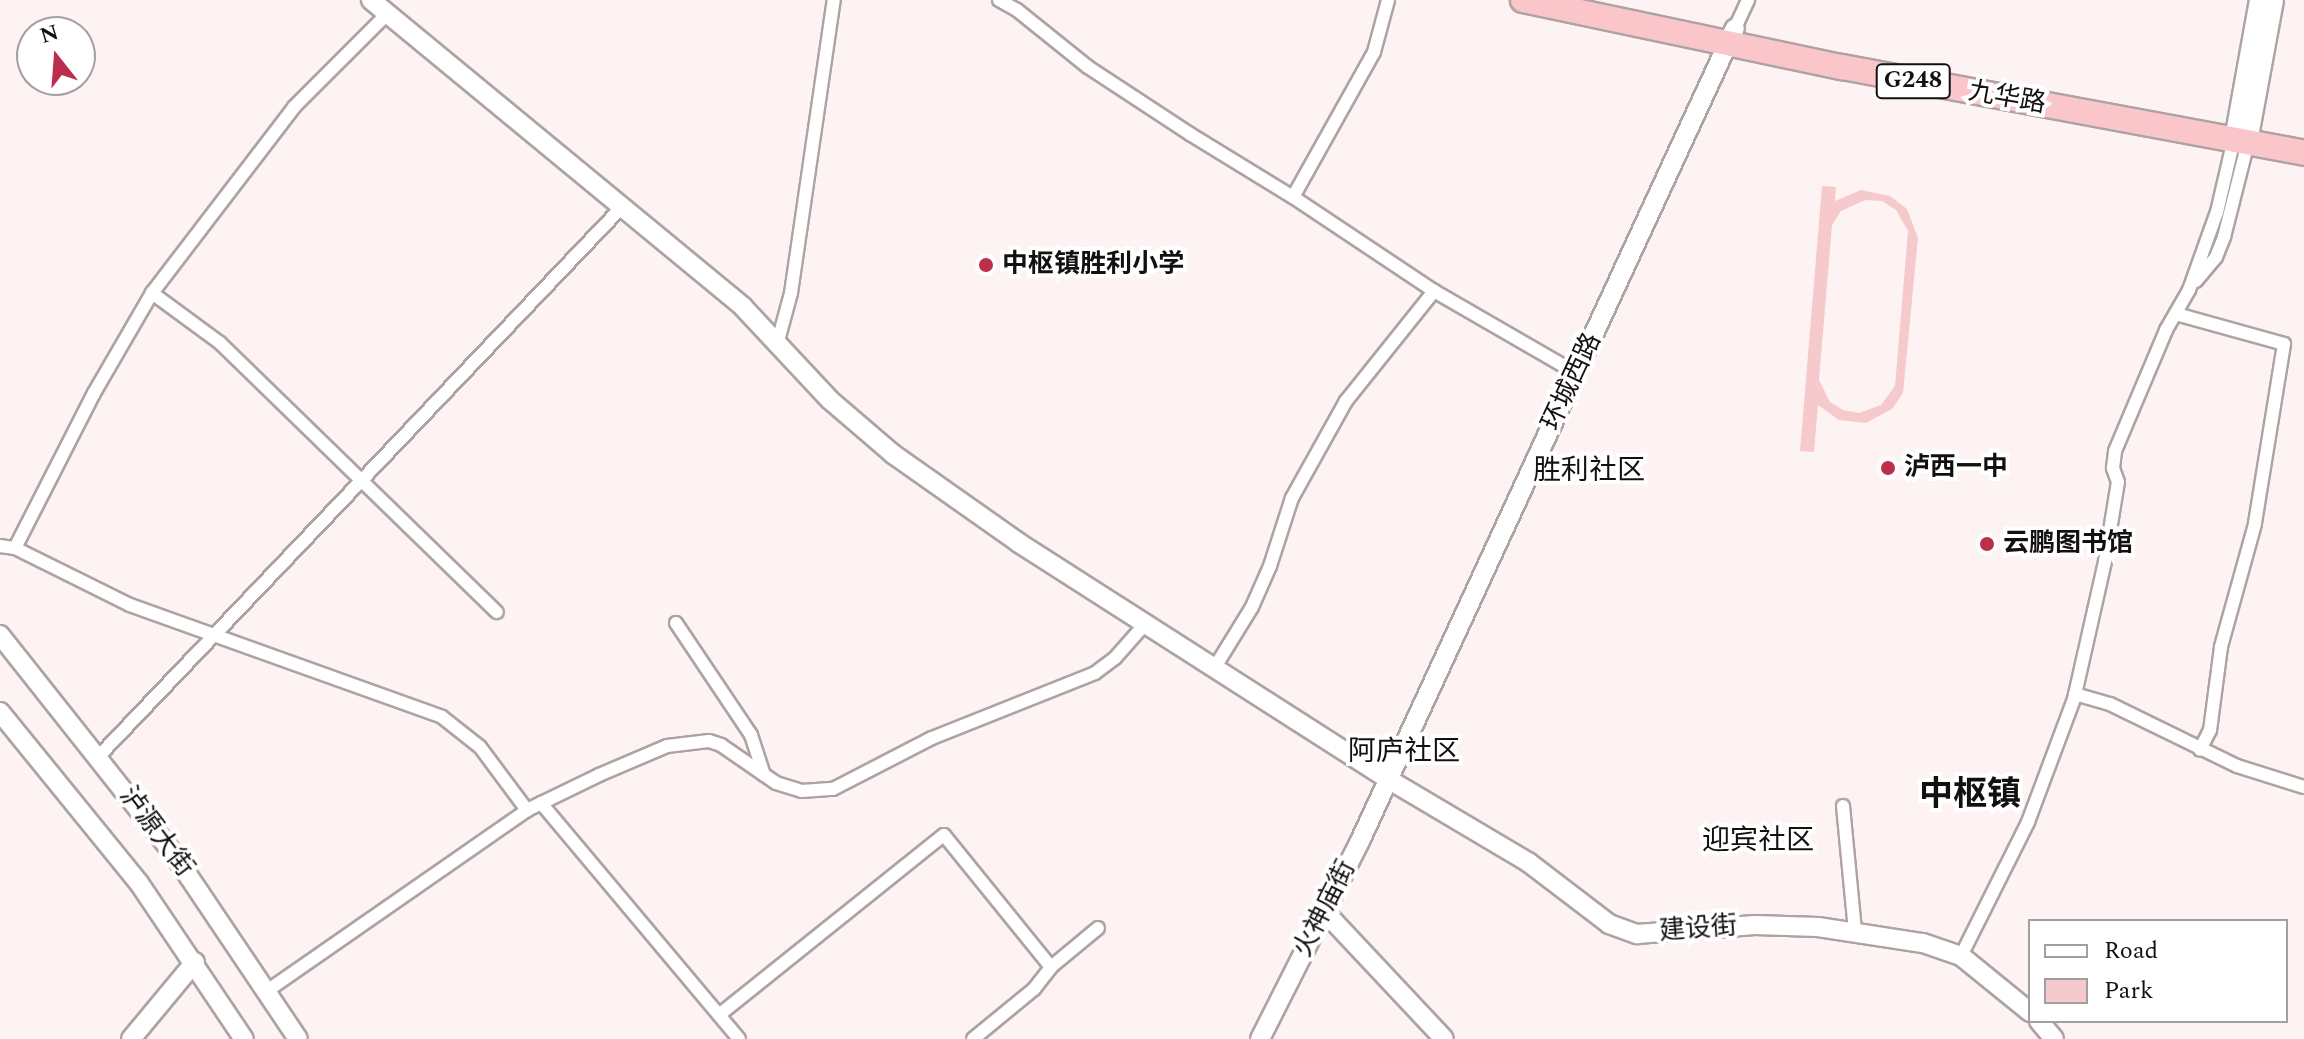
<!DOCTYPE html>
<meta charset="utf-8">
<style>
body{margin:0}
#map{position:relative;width:2304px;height:1039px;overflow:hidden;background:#fef3f3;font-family:Spectral,"Noto Sans SC",serif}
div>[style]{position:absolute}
.green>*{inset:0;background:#f6c9cc}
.roads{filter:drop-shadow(2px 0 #aea3a4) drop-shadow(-2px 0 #aea3a4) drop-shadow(0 2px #aea3a4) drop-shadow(0 -2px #aea3a4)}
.street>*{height:12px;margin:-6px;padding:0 6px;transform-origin:6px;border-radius:6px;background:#fff}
.secondary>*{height:18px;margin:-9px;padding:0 9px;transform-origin:9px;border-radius:9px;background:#fff}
.highway>*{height:24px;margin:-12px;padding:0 12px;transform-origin:12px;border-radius:12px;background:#fbc6ca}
.dots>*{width:22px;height:22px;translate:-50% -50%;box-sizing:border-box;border:4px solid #fff;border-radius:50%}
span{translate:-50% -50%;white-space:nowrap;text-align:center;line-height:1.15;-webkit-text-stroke:8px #fff;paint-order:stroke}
.shield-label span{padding:2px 6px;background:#fff;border:2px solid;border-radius:6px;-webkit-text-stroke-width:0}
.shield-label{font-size:24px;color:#131010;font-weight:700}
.street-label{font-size:26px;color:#131010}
.poi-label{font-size:26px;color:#131010;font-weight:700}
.left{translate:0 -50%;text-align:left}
.neighbourhood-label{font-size:28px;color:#131010}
.district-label{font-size:34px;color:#131010;font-weight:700}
.legend{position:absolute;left:2028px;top:919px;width:260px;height:104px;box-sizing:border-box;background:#fff;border:2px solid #a19f9f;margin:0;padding:10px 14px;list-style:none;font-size:24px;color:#131010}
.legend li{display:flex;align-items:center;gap:16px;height:40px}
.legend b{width:40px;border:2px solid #a19f9f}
.north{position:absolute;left:16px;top:16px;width:80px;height:80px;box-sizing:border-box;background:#fff;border:2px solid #a19f9f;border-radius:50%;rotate:343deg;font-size:22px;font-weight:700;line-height:32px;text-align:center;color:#131010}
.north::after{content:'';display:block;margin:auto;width:28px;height:36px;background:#bd2d4c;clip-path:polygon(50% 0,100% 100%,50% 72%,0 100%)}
</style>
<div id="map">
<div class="green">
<div style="clip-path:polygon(evenodd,1822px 186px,1836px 187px,1835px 201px,1861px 190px,1890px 196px,1907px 209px,1918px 238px,1903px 393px,1892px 409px,1866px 423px,1839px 420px,1818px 405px,1814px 452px,1800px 451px,1822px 186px,1865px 200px,1882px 201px,1896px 210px,1908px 231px,1895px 386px,1881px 405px,1859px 413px,1843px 410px,1830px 402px,1819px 380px,1832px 225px,1841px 211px,1865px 200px)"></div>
</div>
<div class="roads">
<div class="street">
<div style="left:999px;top:0;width:21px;rotate:29deg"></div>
<div style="left:1017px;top:10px;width:91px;rotate:38.8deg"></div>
<div style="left:1088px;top:67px;width:122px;rotate:33.3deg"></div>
<div style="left:1190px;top:134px;width:121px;rotate:31.5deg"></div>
<div style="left:1293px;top:197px;width:169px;rotate:33.7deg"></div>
<div style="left:1434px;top:291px;width:164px;rotate:30deg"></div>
<div style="left:1735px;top:28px;width:31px;rotate:-65deg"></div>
<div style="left:1293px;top:197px;width:166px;rotate:-60.8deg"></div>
<div style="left:1374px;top:52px;width:54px;rotate:-74.9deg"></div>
<div style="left:2196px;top:281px;width:31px;rotate:-50deg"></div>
<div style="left:2216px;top:257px;width:22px;rotate:-68deg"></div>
<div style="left:2224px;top:237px;width:98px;rotate:-75.8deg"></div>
<div style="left:152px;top:293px;width:84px;rotate:36.3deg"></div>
<div style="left:220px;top:343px;width:386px;rotate:44.2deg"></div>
<div style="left:2176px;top:314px;width:112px;rotate:15.5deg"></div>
<div style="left:2284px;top:344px;width:182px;rotate:99.2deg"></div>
<div style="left:2255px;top:524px;width:128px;rotate:105.5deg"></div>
<div style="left:2221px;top:647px;width:84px;rotate:97.5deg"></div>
<div style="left:2210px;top:730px;width:22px;rotate:117deg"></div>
<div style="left:778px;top:341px;width:50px;rotate:-74.8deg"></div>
<div style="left:791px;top:293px;width:296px;rotate:-81.7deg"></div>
<div style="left:0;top:546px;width:15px;rotate:8deg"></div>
<div style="left:15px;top:548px;width:128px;rotate:26.4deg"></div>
<div style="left:130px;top:605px;width:331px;rotate:19.7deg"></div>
<div style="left:442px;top:717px;width:48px;rotate:38.3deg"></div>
<div style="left:480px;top:747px;width:79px;rotate:53.3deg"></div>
<div style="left:15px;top:548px;width:174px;rotate:-63deg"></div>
<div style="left:94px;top:393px;width:116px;rotate:-59.9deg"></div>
<div style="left:152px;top:293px;width:234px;rotate:-52.6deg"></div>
<div style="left:294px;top:107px;width:132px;rotate:-45deg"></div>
<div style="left:676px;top:623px;width:135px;rotate:56.2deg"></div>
<div style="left:751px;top:735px;width:42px;rotate:72deg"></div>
<div style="left:1215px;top:667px;width:70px;rotate:-58.3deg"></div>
<div style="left:1252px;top:607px;width:45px;rotate:-66.3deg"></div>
<div style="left:1270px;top:566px;width:71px;rotate:-72.1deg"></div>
<div style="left:1292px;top:498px;width:111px;rotate:-60.9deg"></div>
<div style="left:1346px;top:401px;width:141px;rotate:-51.3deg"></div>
<div style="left:2075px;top:694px;width:36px;rotate:16deg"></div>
<div style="left:2110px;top:704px;width:141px;rotate:26deg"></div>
<div style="left:2237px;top:766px;width:70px;rotate:17.4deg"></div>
<div style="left:98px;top:757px;width:758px;rotate:-46.39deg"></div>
<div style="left:541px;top:803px;width:308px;rotate:50deg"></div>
<div style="left:1843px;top:806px;width:126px;rotate:84.5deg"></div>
<div style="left:1961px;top:956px;width:150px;rotate:-63.4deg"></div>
<div style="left:2028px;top:822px;width:131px;rotate:-69.5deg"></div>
<div style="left:2074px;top:699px;width:141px;rotate:-77.3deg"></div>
<div style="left:2105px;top:561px;width:80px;rotate:-80.7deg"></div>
<div style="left:2118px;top:482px;width:15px;rotate:-110deg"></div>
<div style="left:2113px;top:468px;width:17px;rotate:-83deg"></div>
<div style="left:2115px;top:451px;width:131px;rotate:-67.1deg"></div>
<div style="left:2166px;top:330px;width:46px;rotate:-60.1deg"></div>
<div style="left:2189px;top:290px;width:83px;rotate:-70.3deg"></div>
<div style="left:2217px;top:212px;width:75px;rotate:-76.9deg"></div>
<div style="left:267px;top:991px;width:317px;rotate:-34.8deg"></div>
<div style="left:527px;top:810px;width:80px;rotate:-25.9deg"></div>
<div style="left:599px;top:775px;width:74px;rotate:-23.1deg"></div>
<div style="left:667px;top:746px;width:42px;rotate:-6.8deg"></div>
<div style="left:709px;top:741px;width:13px;rotate:18deg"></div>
<div style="left:721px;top:745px;width:67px;rotate:34.6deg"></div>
<div style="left:776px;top:783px;width:27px;rotate:17deg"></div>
<div style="left:802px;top:791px;width:31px;rotate:-4deg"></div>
<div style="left:833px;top:789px;width:111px;rotate:-27.3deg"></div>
<div style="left:932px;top:738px;width:175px;rotate:-21.7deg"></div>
<div style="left:1095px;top:673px;width:25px;rotate:-37deg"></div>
<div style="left:1115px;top:658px;width:47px;rotate:-48.5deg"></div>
<div style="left:719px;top:1015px;width:288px;rotate:-38.7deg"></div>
<div style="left:944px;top:835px;width:170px;rotate:51deg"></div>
<div style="left:973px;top:1039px;width:79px;rotate:-39.3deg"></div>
<div style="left:1034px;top:989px;width:28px;rotate:-52deg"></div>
<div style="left:1051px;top:967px;width:61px;rotate:-39.7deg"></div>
</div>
<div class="secondary">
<div style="left:371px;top:0;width:482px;rotate:39.5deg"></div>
<div style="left:743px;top:307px;width:127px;rotate:46.9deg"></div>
<div style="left:830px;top:400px;width:83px;rotate:40.6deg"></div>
<div style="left:893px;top:454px;width:154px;rotate:35.2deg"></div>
<div style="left:1019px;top:543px;width:438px;rotate:32.6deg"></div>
<div style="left:1388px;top:779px;width:163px;rotate:30.7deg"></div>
<div style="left:1528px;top:862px;width:102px;rotate:37.4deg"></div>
<div style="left:1609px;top:924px;width:30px;rotate:20deg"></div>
<div style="left:1637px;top:934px;width:118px;rotate:-4.4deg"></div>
<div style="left:1755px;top:925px;width:63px;rotate:1.8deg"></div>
<div style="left:1818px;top:927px;width:106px;rotate:8.7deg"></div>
<div style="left:1923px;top:943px;width:40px;rotate:18.9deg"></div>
<div style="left:1961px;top:956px;width:89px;rotate:39.1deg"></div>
<div style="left:2234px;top:139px;width:141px;rotate:-79.8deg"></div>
<div style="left:2248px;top:142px;width:144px;rotate:-79.6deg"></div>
<div style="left:0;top:635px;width:282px;rotate:51.6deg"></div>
<div style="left:175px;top:856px;width:220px;rotate:56.1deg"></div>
<div style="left:0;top:712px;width:220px;rotate:50.9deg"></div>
<div style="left:139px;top:883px;width:188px;rotate:56.1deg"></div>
<div style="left:1324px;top:911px;width:175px;rotate:46.8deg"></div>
<div style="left:2039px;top:1021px;width:23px;rotate:50deg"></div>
<div style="left:131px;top:1039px;width:100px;rotate:-50.3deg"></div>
<div style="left:1260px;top:1039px;width:222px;rotate:-63.2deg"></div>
<div style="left:1360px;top:841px;width:895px;rotate:-65.24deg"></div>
</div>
<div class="highway">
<div style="left:1523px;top:0;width:326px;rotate:11.9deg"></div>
<div style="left:1842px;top:67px;width:470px;rotate:10.5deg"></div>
</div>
</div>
<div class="dots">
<div style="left:986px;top:265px;background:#bd2d4c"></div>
<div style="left:1888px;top:468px;background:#bd2d4c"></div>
<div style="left:1987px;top:544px;background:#bd2d4c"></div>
</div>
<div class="shield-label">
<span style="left:1913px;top:81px">G248</span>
</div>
<div class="street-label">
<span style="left:2007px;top:98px;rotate:10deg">九华路</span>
<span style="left:1572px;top:382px;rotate:-65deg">环城西路</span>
<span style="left:156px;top:832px;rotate:53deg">泸源大街</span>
<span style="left:1325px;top:909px;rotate:-63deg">火神庙街</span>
<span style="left:1698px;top:929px;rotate:-4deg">建设街</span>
</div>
<div class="poi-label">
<span class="left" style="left:1002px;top:265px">中枢镇胜利小学</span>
<span class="left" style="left:1904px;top:468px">泸西一中</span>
<span class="left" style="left:2003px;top:544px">云鹏图书馆</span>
</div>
<div class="neighbourhood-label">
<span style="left:1589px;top:471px">胜利社区</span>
<span style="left:1404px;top:752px">阿庐社区</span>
<span style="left:1758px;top:841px">迎宾社区</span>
</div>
<div class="district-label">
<span style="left:1970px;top:796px">中枢镇</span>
</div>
<ul class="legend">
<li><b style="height:10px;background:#fff"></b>Road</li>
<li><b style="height:22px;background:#f6c9cc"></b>Park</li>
</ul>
<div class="north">N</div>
</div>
